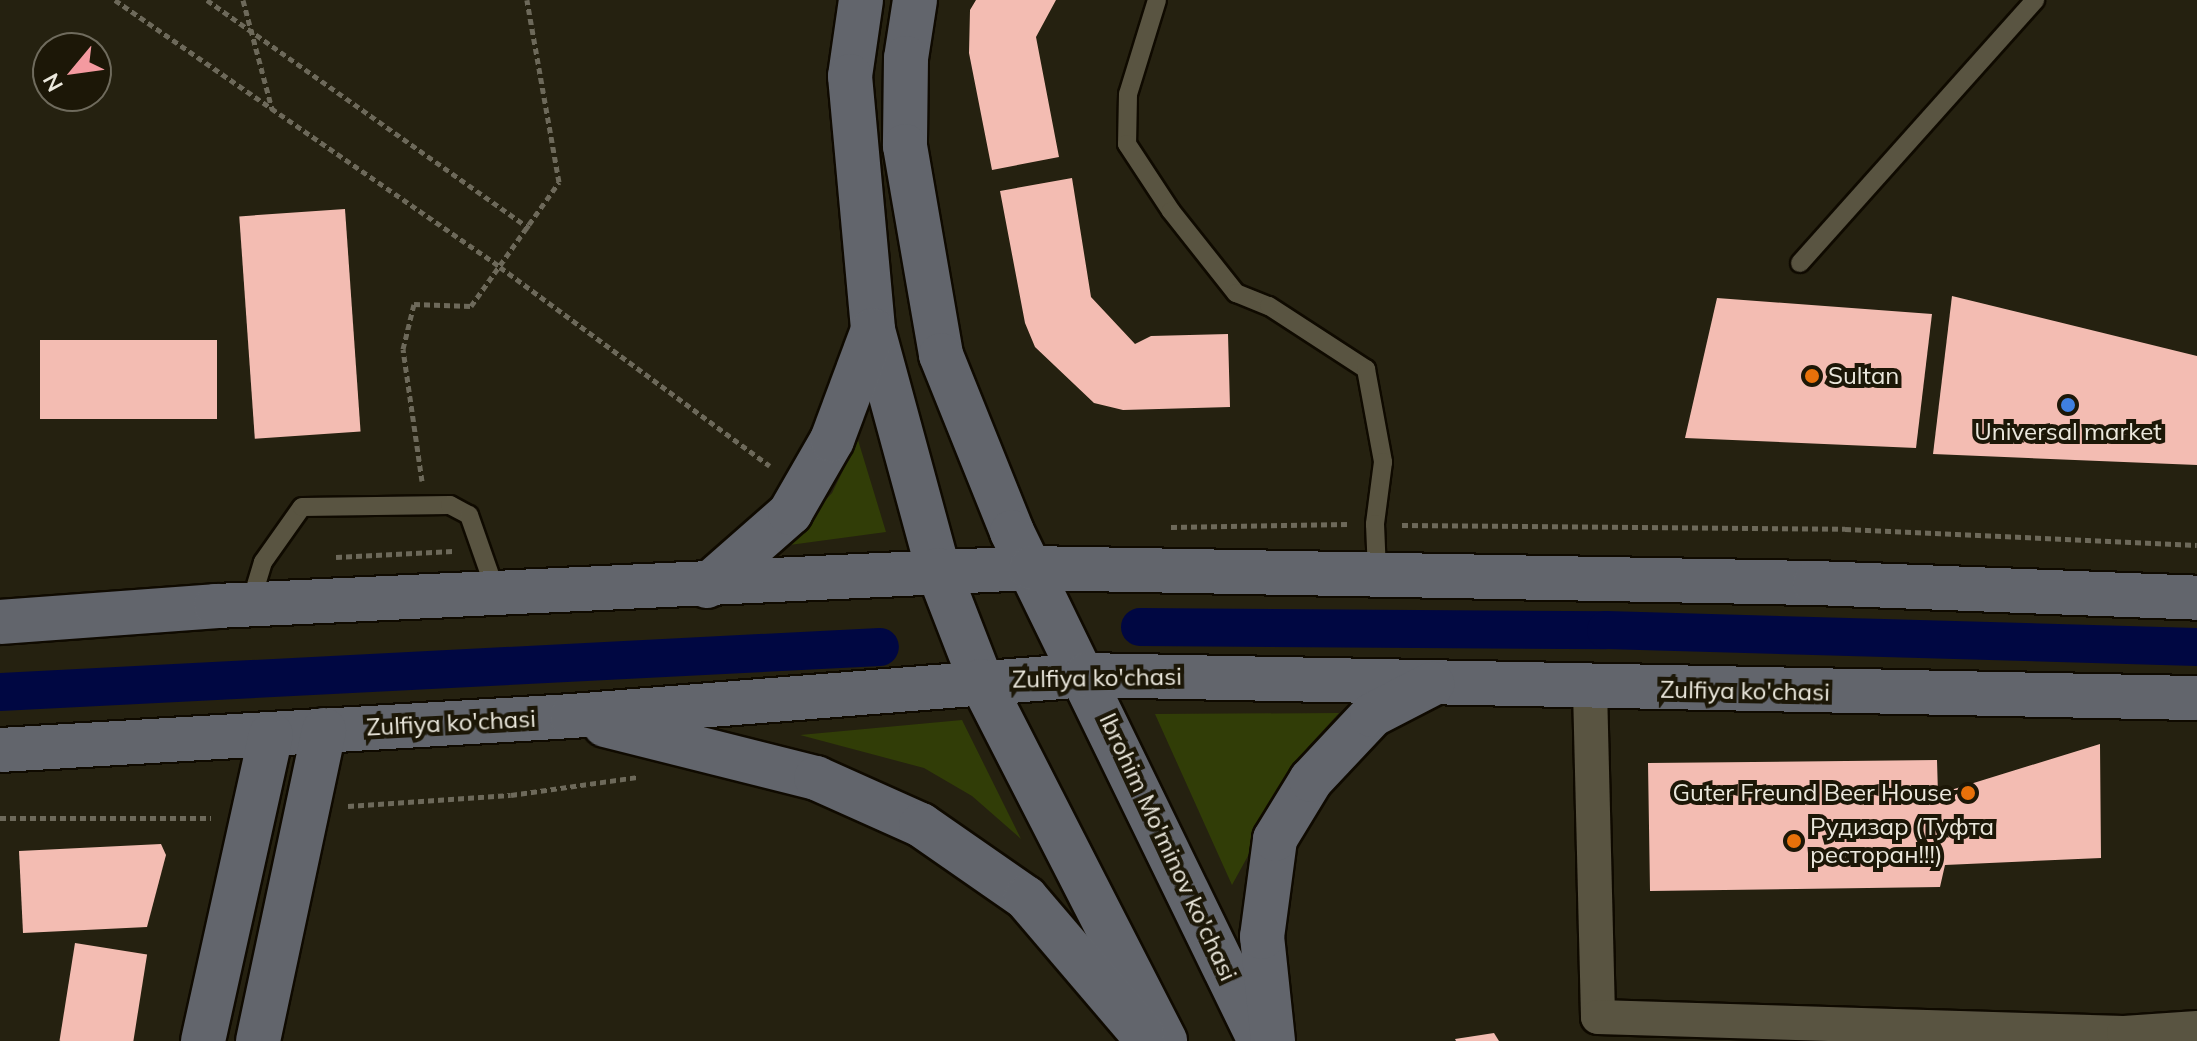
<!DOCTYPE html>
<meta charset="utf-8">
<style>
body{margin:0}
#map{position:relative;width:2197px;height:1041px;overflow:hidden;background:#252110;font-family:Mulish,sans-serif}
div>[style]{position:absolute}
.green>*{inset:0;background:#313d07}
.canal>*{height:38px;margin:-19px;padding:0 19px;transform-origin:19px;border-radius:19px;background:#000742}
.building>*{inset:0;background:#f3bcb2;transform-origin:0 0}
.path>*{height:5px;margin-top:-2.5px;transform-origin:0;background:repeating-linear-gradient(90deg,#6d695a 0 6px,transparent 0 10px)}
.roads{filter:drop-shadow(2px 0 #0f0a00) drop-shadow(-2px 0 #0f0a00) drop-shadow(0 2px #0f0a00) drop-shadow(0 -2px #0f0a00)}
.lane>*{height:18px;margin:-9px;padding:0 9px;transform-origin:9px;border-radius:9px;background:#595441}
.street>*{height:34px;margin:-17px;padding:0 17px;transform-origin:17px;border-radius:17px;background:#595441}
.secondary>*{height:44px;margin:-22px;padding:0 22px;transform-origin:22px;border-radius:22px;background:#62656c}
.dots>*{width:22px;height:22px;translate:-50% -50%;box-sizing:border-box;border:4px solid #1c1707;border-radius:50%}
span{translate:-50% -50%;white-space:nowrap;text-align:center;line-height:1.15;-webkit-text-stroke:8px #1c1707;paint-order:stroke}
.poi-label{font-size:24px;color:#ebe8dd}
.left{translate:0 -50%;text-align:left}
.right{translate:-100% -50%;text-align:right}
.street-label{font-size:24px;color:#ebe8dd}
.north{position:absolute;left:32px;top:32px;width:80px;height:80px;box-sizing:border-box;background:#1c1707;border:2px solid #6f6b5d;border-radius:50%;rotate:241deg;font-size:22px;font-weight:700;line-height:32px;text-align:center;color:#ebe8dd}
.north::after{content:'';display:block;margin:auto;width:28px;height:36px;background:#f49aa0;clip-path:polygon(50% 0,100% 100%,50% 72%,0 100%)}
</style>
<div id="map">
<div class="green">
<div style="clip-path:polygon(858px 440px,886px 532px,782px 546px,832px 493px)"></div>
<div style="clip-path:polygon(1339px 713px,1308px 747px,1232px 885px,1155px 714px)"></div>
<div style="clip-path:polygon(962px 720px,1021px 839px,972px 796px,924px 768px,800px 735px)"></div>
</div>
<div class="canal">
<div style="left:1140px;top:627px;width:466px;rotate:0.4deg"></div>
<div style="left:1606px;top:630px;width:591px;rotate:1.65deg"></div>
<div style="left:0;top:692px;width:881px;rotate:-2.93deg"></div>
</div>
<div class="building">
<div style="clip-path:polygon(976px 0,1056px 0,1036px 37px,1059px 157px,992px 170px,969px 53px,970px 10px)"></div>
<div style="clip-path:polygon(1072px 178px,1091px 297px,1135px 344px,1151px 336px,1228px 334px,1230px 407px,1123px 410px,1094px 403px,1035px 347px,1025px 323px,1000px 191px)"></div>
<div style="left:345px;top:209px;width:223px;height:106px;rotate:86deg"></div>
<div style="clip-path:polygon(1952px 296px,2197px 356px,2197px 465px,1933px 454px)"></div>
<div style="clip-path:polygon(1717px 298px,1932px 314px,1916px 448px,1685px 438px)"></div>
<div style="left:40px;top:340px;width:177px;height:79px"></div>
<div style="clip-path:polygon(2100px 744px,2101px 858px,1945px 865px,1940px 887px,1650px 891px,1648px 763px,1937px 760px,1938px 794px)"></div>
<div style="clip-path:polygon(161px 844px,166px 855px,147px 927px,23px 933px,19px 851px)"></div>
<div style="left:75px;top:943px;width:73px;height:99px;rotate:9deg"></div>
<div style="clip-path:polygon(1494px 1033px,1499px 1041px,1456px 1041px,1455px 1039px)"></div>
</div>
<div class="path">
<div style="left:115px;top:0;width:469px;rotate:34.7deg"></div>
<div style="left:500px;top:267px;width:335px;rotate:36.4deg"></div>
<div style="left:207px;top:0;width:395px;rotate:35.3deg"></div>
<div style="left:243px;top:0;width:113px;rotate:75.1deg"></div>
<div style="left:422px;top:481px;width:133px;rotate:-98.2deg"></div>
<div style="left:403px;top:349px;width:46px;rotate:-76.3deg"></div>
<div style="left:414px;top:304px;width:57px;rotate:2deg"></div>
<div style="left:471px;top:306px;width:152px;rotate:-54.6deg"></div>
<div style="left:559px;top:182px;width:185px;rotate:-100deg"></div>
<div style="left:1402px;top:525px;width:443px;rotate:0.5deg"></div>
<div style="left:1845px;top:529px;width:352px;rotate:2.6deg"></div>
<div style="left:1171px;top:527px;width:177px;rotate:-1deg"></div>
<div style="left:336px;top:557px;width:117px;rotate:-2.9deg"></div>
<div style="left:348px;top:806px;width:163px;rotate:-3.9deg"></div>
<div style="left:511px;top:795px;width:127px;rotate:-8.1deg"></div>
<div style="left:0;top:818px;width:211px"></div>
</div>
<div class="roads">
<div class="lane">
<div style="left:1157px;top:0;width:98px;rotate:107.1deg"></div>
<div style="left:1128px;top:94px;width:50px;rotate:91.1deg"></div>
<div style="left:1127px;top:144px;width:80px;rotate:56.7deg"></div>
<div style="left:1171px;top:211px;width:105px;rotate:51.6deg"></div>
<div style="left:1236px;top:293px;width:35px;rotate:22deg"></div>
<div style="left:1269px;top:306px;width:116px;rotate:33deg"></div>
<div style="left:1366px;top:369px;width:95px;rotate:79.6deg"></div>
<div style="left:1383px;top:462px;width:63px;rotate:97.4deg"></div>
<div style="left:1375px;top:524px;width:48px;rotate:87.6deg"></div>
<div style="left:1800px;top:263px;width:353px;rotate:-48.2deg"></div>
<div style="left:250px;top:605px;width:45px;rotate:-73.2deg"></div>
<div style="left:263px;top:562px;width:67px;rotate:-54.7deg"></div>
<div style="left:302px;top:507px;width:148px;rotate:-0.8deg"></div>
<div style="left:450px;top:505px;width:21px;rotate:28deg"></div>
<div style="left:469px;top:515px;width:82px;rotate:70.7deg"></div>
</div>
<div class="street">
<div style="left:1590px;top:689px;width:328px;rotate:88.6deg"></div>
<div style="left:1598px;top:1017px;width:526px;rotate:1.74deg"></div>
<div style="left:2124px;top:1033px;width:73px;rotate:-3.9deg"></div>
</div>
<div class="secondary">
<div style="left:861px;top:0;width:77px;rotate:98.2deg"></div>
<div style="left:850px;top:76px;width:255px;rotate:84.8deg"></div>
<div style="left:873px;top:330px;width:249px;rotate:74.8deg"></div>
<div style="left:938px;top:570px;width:119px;rotate:68.8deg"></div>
<div style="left:981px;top:681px;width:404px;rotate:62.9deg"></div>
<div style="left:915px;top:0;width:59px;rotate:98.8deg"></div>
<div style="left:906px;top:58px;width:88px;rotate:90.7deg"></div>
<div style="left:905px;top:146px;width:212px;rotate:80.2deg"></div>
<div style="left:941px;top:355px;width:191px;rotate:68.1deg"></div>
<div style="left:1012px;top:532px;width:566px;rotate:64.02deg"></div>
<div style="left:707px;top:586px;width:111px;rotate:-41.3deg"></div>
<div style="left:790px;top:513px;width:84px;rotate:-60.1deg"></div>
<div style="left:832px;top:440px;width:117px;rotate:-69.6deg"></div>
<div style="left:0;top:622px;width:217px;rotate:-4.2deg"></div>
<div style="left:216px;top:606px;width:816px;rotate:-2.67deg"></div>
<div style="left:1031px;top:568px;width:784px;rotate:1.1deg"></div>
<div style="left:1815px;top:583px;width:382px;rotate:2.2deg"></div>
<div style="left:605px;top:725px;width:218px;rotate:14.1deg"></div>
<div style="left:816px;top:778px;width:115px;rotate:24.1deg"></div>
<div style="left:921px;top:825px;width:128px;rotate:34.8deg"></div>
<div style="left:1026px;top:898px;width:179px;rotate:49.5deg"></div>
<div style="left:0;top:750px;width:573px;rotate:-3.4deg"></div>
<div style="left:572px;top:716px;width:516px;rotate:-4.56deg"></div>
<div style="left:1086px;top:675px;width:1111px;rotate:1.19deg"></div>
<div style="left:203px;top:1041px;width:314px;rotate:-77.5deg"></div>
<div style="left:258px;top:1041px;width:318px;rotate:-78deg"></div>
<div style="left:1273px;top:1041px;width:105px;rotate:-96deg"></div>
<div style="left:1262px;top:937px;width:99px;rotate:-82.4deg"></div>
<div style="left:1275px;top:839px;width:69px;rotate:-58.6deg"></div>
<div style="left:1311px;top:780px;width:89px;rotate:-46.8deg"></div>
<div style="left:1372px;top:715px;width:68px;rotate:-27.3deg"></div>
</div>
</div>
<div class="dots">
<div style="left:1812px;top:376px;background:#e8710a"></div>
<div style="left:2068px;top:405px;background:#3f7fe0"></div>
<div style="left:1968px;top:793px;background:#e8710a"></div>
<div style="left:1794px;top:841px;background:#e8710a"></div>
</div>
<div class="poi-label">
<span class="left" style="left:1828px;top:376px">Sultan</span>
<span style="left:2068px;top:432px">Universal market</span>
<span class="right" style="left:1952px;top:793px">Guter Freund Beer House</span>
<span class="left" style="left:1810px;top:841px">Рудизар (Туфта<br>ресторан!!!)</span>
</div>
<div class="street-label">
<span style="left:1097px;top:678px;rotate:-1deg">Zulfiya ko'chasi</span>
<span style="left:1745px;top:691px;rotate:1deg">Zulfiya ko'chasi</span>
<span style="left:451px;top:723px;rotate:-3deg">Zulfiya ko'chasi</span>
<span style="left:1168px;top:847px;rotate:65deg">Ibrohim Mo'minov ko'chasi</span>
</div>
<div class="north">N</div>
</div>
